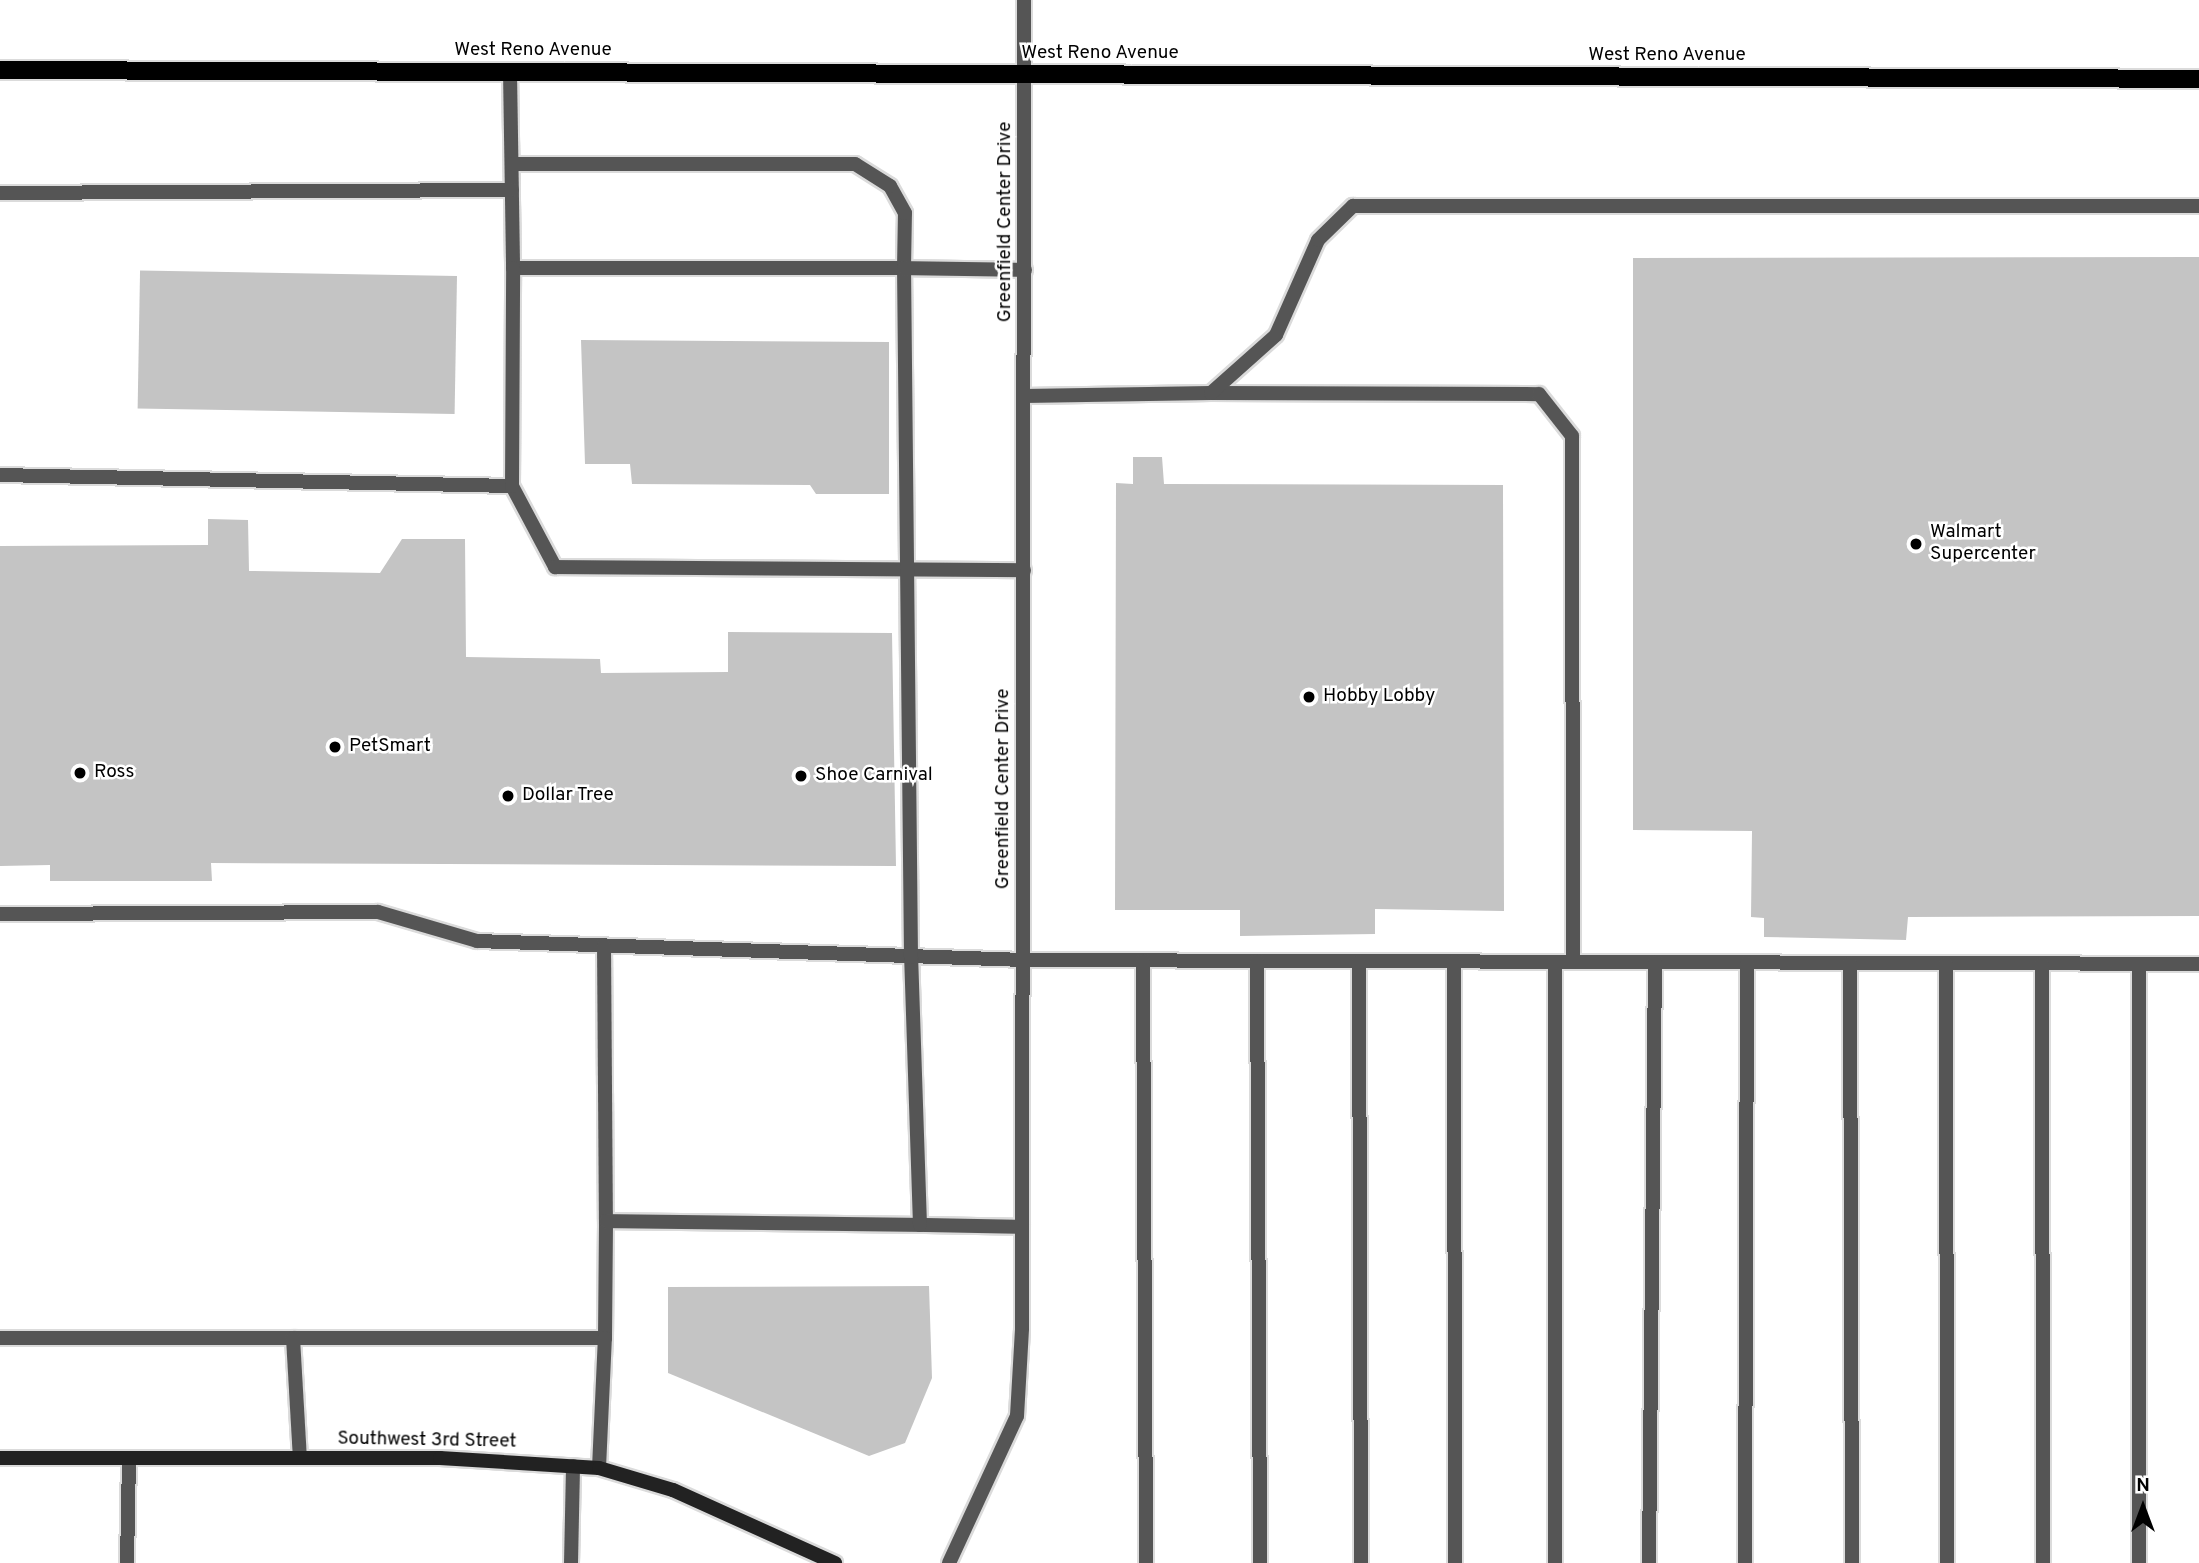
<!DOCTYPE html>
<style>
body{margin:0}
#map{position:relative;width:2199px;height:1563px;overflow:hidden;background:#fff;font-family:Overpass,sans-serif}
div>[style]{position:absolute}
.building>*{inset:0;background:#c4c4c4;transform-origin:0 0}
.roads{filter:drop-shadow(2px 0 #dbdbdb) drop-shadow(-2px 0 #dbdbdb) drop-shadow(0 2px #dbdbdb) drop-shadow(0 -2px #dbdbdb)}
.service>*{height:14px;margin:-7px;padding:0 7px;transform-origin:7px;border-radius:7px;background:#555}
.minor>*{height:14px;margin:-7px;padding:0 7px;transform-origin:7px;border-radius:7px;background:#555}
.secondary>*{height:14px;margin:-7px;padding:0 7px;transform-origin:7px;border-radius:7px;background:#222}
.primary>*{height:18px;margin:-9px;padding:0 9px;transform-origin:9px;border-radius:9px;background:#000}
.dots>*{width:19px;height:19px;translate:-50% -50%;box-sizing:border-box;border:4px solid #fff;border-radius:50%}
span{translate:-50% -50%;white-space:nowrap;text-align:center;line-height:1.15;-webkit-text-stroke:5px #fff;paint-order:stroke}
.street-label{font-size:19px;color:#000}
.poi-label{font-size:19px;color:#000}
.left{translate:0 -50%;text-align:left}
.north{position:absolute;left:2108px;top:1472px;width:70px;height:70px;-webkit-text-stroke:5px #fff;paint-order:stroke;rotate:0deg;font-size:19px;font-weight:700;line-height:28px;text-align:center;color:#000}
.north::after{content:'';display:block;margin:auto;width:24px;height:32px;background:#000;clip-path:polygon(50% 0,100% 100%,50% 72%,0 100%)}
</style>
<div id="map">
<div class="building">
<div style="clip-path:polygon(2199px 257px,2199px 916px,1908px 917px,1906px 940px,1764px 937px,1764px 918px,1751px 917px,1752px 831px,1633px 830px,1633px 258px)"></div>
<div style="left:457px;top:276px;width:138px;height:317px;rotate:91deg"></div>
<div style="clip-path:polygon(581px 340px,889px 342px,889px 494px,816px 494px,810px 485px,632px 484px,630px 464px,585px 464px)"></div>
<div style="clip-path:polygon(1133px 457px,1162px 457px,1164px 484px,1503px 485px,1504px 911px,1375px 909px,1375px 934px,1240px 936px,1240px 910px,1115px 910px,1116px 483px,1133px 484px)"></div>
<div style="clip-path:polygon(208px 519px,248px 520px,249px 571px,380px 573px,402px 539px,465px 539px,466px 657px,600px 659px,601px 673px,728px 672px,728px 632px,892px 633px,896px 866px,211px 863px,212px 881px,50px 881px,50px 865px,0 866px,0 546px,208px 545px)"></div>
<div style="clip-path:polygon(929px 1286px,932px 1378px,905px 1443px,869px 1456px,668px 1373px,668px 1287px)"></div>
</div>
<div class="roads">
<div class="service">
<div style="left:510px;top:72px;width:196px;rotate:89.1deg"></div>
<div style="left:513px;top:268px;width:391px"></div>
<div style="left:904px;top:268px;width:55px;rotate:-89deg"></div>
<div style="left:905px;top:213px;width:31px;rotate:-119deg"></div>
<div style="left:890px;top:186px;width:41px;rotate:-147.8deg"></div>
<div style="left:855px;top:164px;width:343px;rotate:180deg"></div>
<div style="left:0;top:193px;width:512px;rotate:-0.34deg"></div>
<div style="left:1211px;top:393px;width:328px;rotate:0.2deg"></div>
<div style="left:1539px;top:394px;width:53px;rotate:51.8deg"></div>
<div style="left:1572px;top:436px;width:526px;rotate:89.89deg"></div>
<div style="left:1024px;top:396px;width:187px;rotate:-0.9deg"></div>
<div style="left:1211px;top:393px;width:87px;rotate:-41.7deg"></div>
<div style="left:1276px;top:335px;width:104px;rotate:-66.1deg"></div>
<div style="left:1318px;top:240px;width:49px;rotate:-44.2deg"></div>
<div style="left:1353px;top:206px;width:846px"></div>
<div style="left:0;top:475px;width:512px;rotate:1.23deg"></div>
<div style="left:512px;top:486px;width:92px;rotate:62deg"></div>
<div style="left:555px;top:567px;width:469px;rotate:0.4deg"></div>
<div style="left:512px;top:486px;width:218px;rotate:-89.7deg"></div>
<div style="left:0;top:914px;width:378px;rotate:-0.3deg"></div>
<div style="left:378px;top:912px;width:103px;rotate:16.3deg"></div>
<div style="left:477px;top:941px;width:546px;rotate:1.99deg"></div>
<div style="left:1023px;top:960px;width:1176px;rotate:0.19deg"></div>
<div style="left:604px;top:945px;width:276px;rotate:89.6deg"></div>
<div style="left:1143px;top:961px;width:602px;rotate:89.71deg"></div>
<div style="left:1257px;top:961px;width:602px;rotate:89.71deg"></div>
<div style="left:1359px;top:962px;width:601px;rotate:89.81deg"></div>
<div style="left:1454px;top:962px;width:601px;rotate:89.9deg"></div>
<div style="left:1555px;top:962px;width:601px;rotate:90deg"></div>
<div style="left:1850px;top:963px;width:600px;rotate:89.81deg"></div>
<div style="left:1946px;top:964px;width:599px;rotate:89.9deg"></div>
<div style="left:2042px;top:964px;width:599px;rotate:89.9deg"></div>
<div style="left:2139px;top:964px;width:599px;rotate:90deg"></div>
<div style="left:920px;top:1225px;width:102px;rotate:1.1deg"></div>
<div style="left:0;top:1338px;width:605px"></div>
<div style="left:605px;top:1338px;width:117px;rotate:-89.5deg"></div>
<div style="left:606px;top:1221px;width:314px;rotate:0.7deg"></div>
<div style="left:920px;top:1225px;width:268px;rotate:-91.9deg"></div>
<div style="left:911px;top:957px;width:689px;rotate:-90.58deg"></div>
<div style="left:904px;top:268px;width:121px;rotate:0.9deg"></div>
<div style="left:293px;top:1338px;width:120px;rotate:86.7deg"></div>
<div style="left:599px;top:1468px;width:130px;rotate:-87.4deg"></div>
<div style="left:127px;top:1563px;width:105px;rotate:-88.9deg"></div>
<div style="left:571px;top:1563px;width:97px;rotate:-88.8deg"></div>
<div style="left:1649px;top:1563px;width:601px;rotate:-89.43deg"></div>
<div style="left:1745px;top:1563px;width:600px;rotate:-89.81deg"></div>
</div>
<div class="minor">
<div style="left:949px;top:1563px;width:162px;rotate:-65.2deg"></div>
<div style="left:1017px;top:1416px;width:88px;rotate:-86.7deg"></div>
<div style="left:1022px;top:1328px;width:1328px;rotate:-89.91deg"></div>
</div>
<div class="secondary">
<div style="left:0;top:1458px;width:440px"></div>
<div style="left:440px;top:1458px;width:159px;rotate:3.6deg"></div>
<div style="left:599px;top:1468px;width:77px;rotate:16.6deg"></div>
<div style="left:673px;top:1490px;width:178px;rotate:24.3deg"></div>
</div>
<div class="primary">
<div style="left:0;top:70px;width:2199px;rotate:0.23deg"></div>
</div>
</div>
<div class="dots">
<div style="left:1916px;top:544px;background:#000"></div>
<div style="left:1309px;top:697px;background:#000"></div>
<div style="left:335px;top:747px;background:#000"></div>
<div style="left:80px;top:773px;background:#000"></div>
<div style="left:801px;top:776px;background:#000"></div>
<div style="left:508px;top:796px;background:#000"></div>
</div>
<div class="street-label">
<span style="left:533px;top:51px">West Reno Avenue</span>
<span style="left:1100px;top:54px">West Reno Avenue</span>
<span style="left:1667px;top:56px">West Reno Avenue</span>
<span style="left:1006px;top:222px;rotate:-90deg">Greenfield Center Drive</span>
<span style="left:1004px;top:789px;rotate:-90deg">Greenfield Center Drive</span>
<span style="left:427px;top:1441px;rotate:1deg">Southwest 3rd Street</span>
</div>
<div class="poi-label">
<span class="left" style="left:1930px;top:544px">Walmart<br>Supercenter</span>
<span class="left" style="left:1323px;top:697px">Hobby Lobby</span>
<span class="left" style="left:349px;top:747px">PetSmart</span>
<span class="left" style="left:94px;top:773px">Ross</span>
<span class="left" style="left:815px;top:776px">Shoe Carnival</span>
<span class="left" style="left:522px;top:796px">Dollar Tree</span>
</div>
<div class="north">N</div>
</div>
